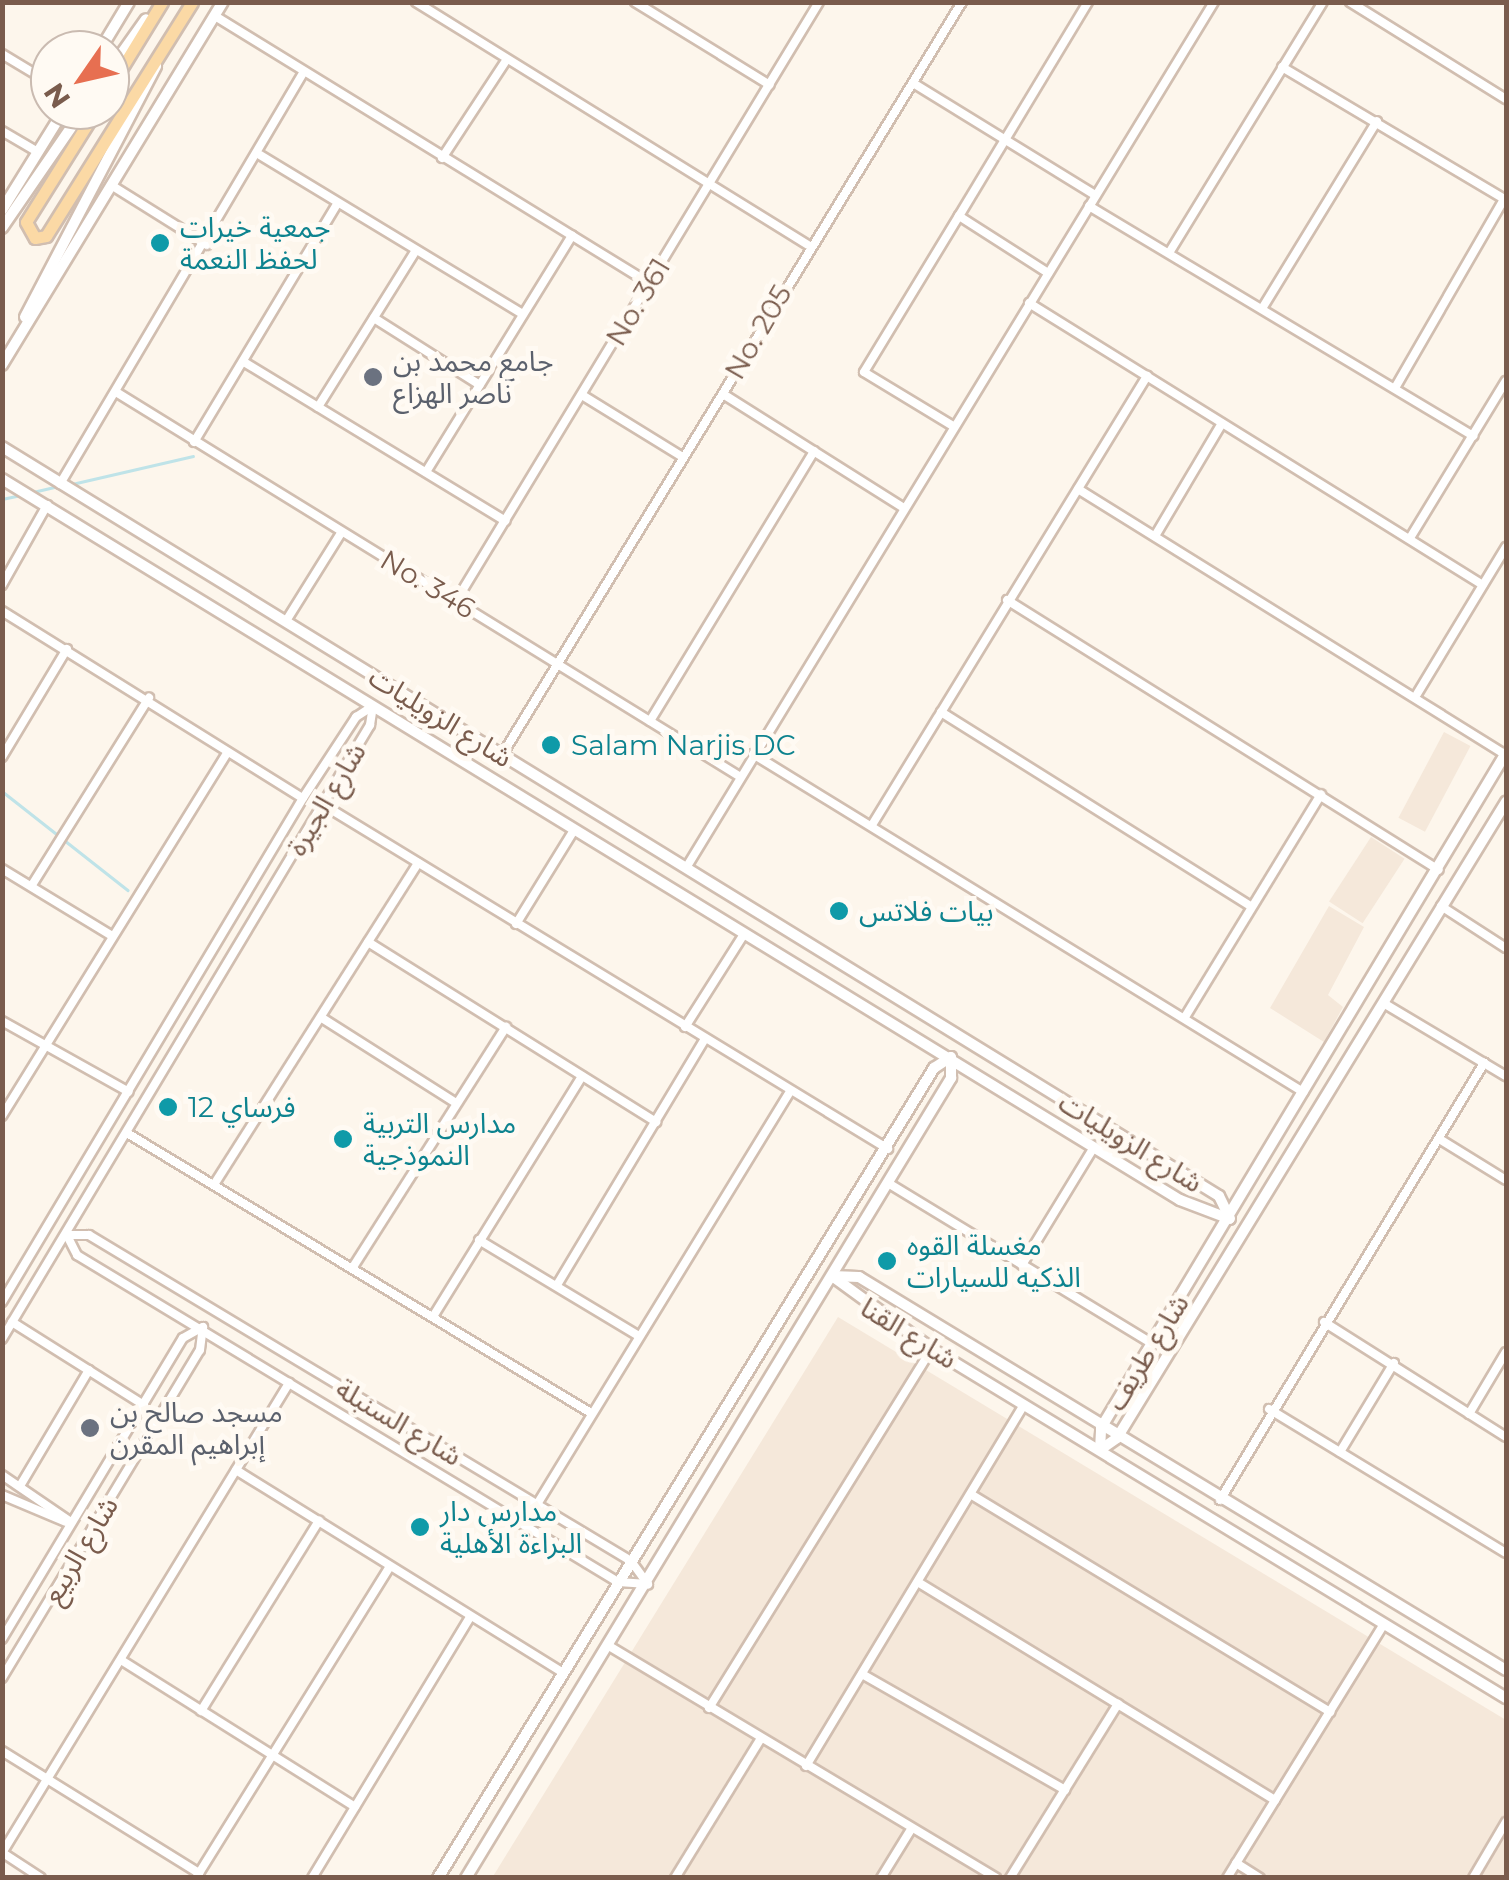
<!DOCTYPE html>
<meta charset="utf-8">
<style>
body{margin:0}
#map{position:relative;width:1509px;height:1880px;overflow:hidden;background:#fdf6ec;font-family:Montserrat,"Noto Sans Arabic",sans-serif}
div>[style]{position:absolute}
.residential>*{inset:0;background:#f5e8da;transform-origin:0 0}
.stream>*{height:2.5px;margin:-1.25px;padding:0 1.25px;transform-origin:1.25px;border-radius:1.25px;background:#bfe3e8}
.roads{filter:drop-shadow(2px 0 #d1beb0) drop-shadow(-2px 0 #d1beb0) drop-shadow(0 2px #d1beb0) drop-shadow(0 -2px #d1beb0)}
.street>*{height:8px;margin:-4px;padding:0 4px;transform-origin:4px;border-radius:4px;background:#fff}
.secondary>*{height:10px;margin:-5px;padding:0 5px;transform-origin:5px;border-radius:5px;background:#fff}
.primary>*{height:11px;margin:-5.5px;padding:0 5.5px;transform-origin:5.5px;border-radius:5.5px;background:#fbd9a5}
.dots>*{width:28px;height:28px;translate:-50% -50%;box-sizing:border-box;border:5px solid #fffaf3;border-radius:50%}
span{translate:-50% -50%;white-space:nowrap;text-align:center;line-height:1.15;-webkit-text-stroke:10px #fffaf3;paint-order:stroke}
.culture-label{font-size:28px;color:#0d838f}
.left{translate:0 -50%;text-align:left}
.street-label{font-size:28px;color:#7a5c4d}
.worship-label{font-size:28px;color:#5b616d}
.frame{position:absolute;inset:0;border:5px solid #7a5c4d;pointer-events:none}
.north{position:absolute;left:30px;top:30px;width:100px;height:100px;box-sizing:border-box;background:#fffaf3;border:2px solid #cabbb1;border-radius:50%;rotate:236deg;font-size:28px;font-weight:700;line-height:40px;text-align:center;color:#7a5c4d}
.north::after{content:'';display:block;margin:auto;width:35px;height:45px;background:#e76f51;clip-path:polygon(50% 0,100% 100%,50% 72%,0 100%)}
</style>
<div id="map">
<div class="residential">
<div style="left:1444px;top:732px;width:30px;height:97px;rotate:28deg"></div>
<div style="left:1371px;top:837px;width:40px;height:77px;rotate:33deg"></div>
<div style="clip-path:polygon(1329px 906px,1364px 927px,1328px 995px,1343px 1007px,1324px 1042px,1270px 1008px)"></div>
<div style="clip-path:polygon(838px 1317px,1506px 1720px,1506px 1877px,492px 1878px)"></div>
</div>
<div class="stream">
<div style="left:72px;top:484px;width:124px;rotate:-13deg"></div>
<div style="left:33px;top:492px;width:28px;rotate:-13deg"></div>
<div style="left:2px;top:499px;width:19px;rotate:-12deg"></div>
<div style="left:2px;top:791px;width:160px;rotate:38.2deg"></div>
</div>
<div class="roads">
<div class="street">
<div style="left:416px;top:2px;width:461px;rotate:31.8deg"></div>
<div style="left:635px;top:2px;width:158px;rotate:31.6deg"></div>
<div style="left:1350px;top:2px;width:184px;rotate:31.9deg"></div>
<div style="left:215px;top:16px;width:510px;rotate:31.6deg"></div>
<div style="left:2px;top:54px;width:56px;rotate:31.1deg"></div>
<div style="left:1282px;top:67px;width:261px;rotate:30.7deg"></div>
<div style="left:913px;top:83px;width:214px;rotate:31.6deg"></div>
<div style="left:2px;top:131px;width:42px;rotate:30.3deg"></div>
<div style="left:260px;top:155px;width:307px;rotate:31.2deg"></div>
<div style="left:442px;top:158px;width:118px;rotate:-56.7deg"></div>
<div style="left:111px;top:185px;width:113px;rotate:32deg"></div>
<div style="left:1089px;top:206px;width:448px;rotate:30.9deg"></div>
<div style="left:959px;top:216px;width:250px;rotate:-58.9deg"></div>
<div style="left:1169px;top:253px;width:294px;rotate:-58.5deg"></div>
<div style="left:1029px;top:303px;width:534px;rotate:31.85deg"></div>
<div style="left:1263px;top:307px;width:218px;rotate:-58.5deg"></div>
<div style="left:374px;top:318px;width:125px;rotate:32.3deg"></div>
<div style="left:244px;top:362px;width:306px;rotate:31.3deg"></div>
<div style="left:1395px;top:388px;width:218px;rotate:-60deg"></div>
<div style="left:116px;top:392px;width:732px;rotate:31.65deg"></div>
<div style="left:723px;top:394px;width:214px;rotate:32.2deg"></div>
<div style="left:582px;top:395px;width:116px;rotate:31.6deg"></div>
<div style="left:318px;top:407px;width:185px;rotate:-58deg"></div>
<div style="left:953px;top:426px;width:104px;rotate:-148.8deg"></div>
<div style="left:864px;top:372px;width:183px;rotate:-58.7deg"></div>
<div style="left:959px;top:216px;width:106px;rotate:32.6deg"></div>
<div style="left:194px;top:442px;width:278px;rotate:-59deg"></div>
<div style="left:426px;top:472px;width:278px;rotate:-58.3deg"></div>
<div style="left:60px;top:484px;width:476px;rotate:-59.4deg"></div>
<div style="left:1078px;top:489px;width:504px;rotate:31.86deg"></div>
<div style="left:1155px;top:536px;width:131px;rotate:-59.3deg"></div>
<div style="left:1410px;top:538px;width:184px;rotate:-58.6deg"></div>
<div style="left:2px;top:585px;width:92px;rotate:-60.6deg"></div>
<div style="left:1007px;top:600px;width:509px;rotate:32.01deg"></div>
<div style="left:456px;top:601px;width:700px;rotate:-58.78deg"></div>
<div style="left:2px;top:611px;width:354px;rotate:31.9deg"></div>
<div style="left:286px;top:621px;width:104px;rotate:-58deg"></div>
<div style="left:1417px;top:694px;width:172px;rotate:-58.8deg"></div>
<div style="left:941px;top:712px;width:365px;rotate:32.1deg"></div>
<div style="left:650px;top:721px;width:316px;rotate:-58.7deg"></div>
<div style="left:753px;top:754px;width:646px;rotate:31.57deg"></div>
<div style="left:502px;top:755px;width:882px;rotate:-58.58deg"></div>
<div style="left:2px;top:757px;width:126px;rotate:-59deg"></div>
<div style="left:322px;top:804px;width:663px;rotate:31.36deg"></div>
<div style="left:872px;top:825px;width:527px;rotate:-58.51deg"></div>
<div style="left:686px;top:868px;width:1014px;rotate:-58.63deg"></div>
<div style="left:2px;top:869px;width:129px;rotate:31.3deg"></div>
<div style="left:32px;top:885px;width:221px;rotate:-58deg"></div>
<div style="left:1441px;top:906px;width:77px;rotate:32.9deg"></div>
<div style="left:516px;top:924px;width:110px;rotate:-58.3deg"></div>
<div style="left:368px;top:942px;width:340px;rotate:32deg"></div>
<div style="left:1385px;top:1004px;width:141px;rotate:30.8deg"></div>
<div style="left:1185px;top:1017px;width:261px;rotate:-58.6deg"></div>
<div style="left:322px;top:1018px;width:159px;rotate:32.4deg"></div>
<div style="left:2px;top:1021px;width:145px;rotate:29.2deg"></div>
<div style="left:685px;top:1027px;width:110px;rotate:-57.6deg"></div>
<div style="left:2px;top:1116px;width:428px;rotate:-58.2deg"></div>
<div style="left:127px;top:1133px;width:542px;rotate:31.11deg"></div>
<div style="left:1441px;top:1140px;width:76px;rotate:31.6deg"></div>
<div style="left:215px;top:1183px;width:379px;rotate:-57.6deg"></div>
<div style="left:888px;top:1183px;width:308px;rotate:31.3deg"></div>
<div style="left:67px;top:1235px;width:22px"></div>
<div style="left:89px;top:1235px;width:632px;rotate:31.03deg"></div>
<div style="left:631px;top:1561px;width:29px;rotate:54deg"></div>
<div style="left:648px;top:1584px;width:30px;rotate:-176deg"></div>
<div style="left:618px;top:1582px;width:632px;rotate:-148.85deg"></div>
<div style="left:77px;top:1255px;width:22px;rotate:-117deg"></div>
<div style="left:479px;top:1240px;width:184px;rotate:31deg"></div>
<div style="left:1022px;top:1265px;width:138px;rotate:-58.6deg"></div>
<div style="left:353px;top:1267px;width:285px;rotate:-57.5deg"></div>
<div style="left:557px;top:1285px;width:287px;rotate:-59deg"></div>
<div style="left:2px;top:1302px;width:587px;rotate:-59.15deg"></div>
<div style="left:303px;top:798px;width:97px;rotate:-56.8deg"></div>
<div style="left:356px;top:717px;width:20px;rotate:-33deg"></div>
<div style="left:434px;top:1315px;width:281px;rotate:-58.2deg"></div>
<div style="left:12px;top:1322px;width:156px;rotate:32.2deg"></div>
<div style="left:1324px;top:1322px;width:215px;rotate:32.3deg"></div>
<div style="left:2px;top:1339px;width:716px;rotate:-59.06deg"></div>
<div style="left:370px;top:725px;width:19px;rotate:-81deg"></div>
<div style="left:1269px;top:1409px;width:277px;rotate:31.3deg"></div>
<div style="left:1469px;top:1414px;width:72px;rotate:-59.2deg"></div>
<div style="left:1340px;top:1452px;width:104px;rotate:-58.8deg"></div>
<div style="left:236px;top:1470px;width:385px;rotate:31.8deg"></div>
<div style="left:2px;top:1475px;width:83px;rotate:34.3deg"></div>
<div style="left:20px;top:1486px;width:135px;rotate:-59.3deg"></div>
<div style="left:2px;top:1495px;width:69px;rotate:22.9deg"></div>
<div style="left:972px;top:1495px;width:419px;rotate:31.2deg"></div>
<div style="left:1220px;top:1500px;width:511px;rotate:-58.86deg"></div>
<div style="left:536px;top:1506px;width:484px;rotate:-58.5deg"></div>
<div style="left:921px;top:1584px;width:415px;rotate:31.4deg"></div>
<div style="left:2px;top:1639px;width:351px;rotate:-59deg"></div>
<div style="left:183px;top:1338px;width:23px;rotate:-29deg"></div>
<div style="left:609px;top:1646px;width:451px;rotate:30.9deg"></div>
<div style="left:121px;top:1660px;width:276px;rotate:32.1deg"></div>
<div style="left:862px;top:1674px;width:234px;rotate:29.7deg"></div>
<div style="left:2px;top:1678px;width:383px;rotate:-58.9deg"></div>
<div style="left:200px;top:1350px;width:23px;rotate:-83deg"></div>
<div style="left:709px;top:1708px;width:423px;rotate:-58.2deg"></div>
<div style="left:201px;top:1711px;width:224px;rotate:-58.2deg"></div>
<div style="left:2px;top:1751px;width:232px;rotate:31.8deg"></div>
<div style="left:806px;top:1766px;width:422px;rotate:-58.9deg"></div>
<div style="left:2px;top:1853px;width:551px;rotate:-58.59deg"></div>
<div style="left:3px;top:1853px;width:45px;rotate:33.3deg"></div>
<div style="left:1236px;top:1863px;width:28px;rotate:32deg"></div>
<div style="left:196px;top:1878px;width:367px;rotate:-58.1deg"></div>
<div style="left:312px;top:1878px;width:305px;rotate:-58.8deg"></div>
<div style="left:675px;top:1878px;width:164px;rotate:-58.4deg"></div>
<div style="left:881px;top:1878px;width:55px;rotate:-58.3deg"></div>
<div style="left:1010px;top:1878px;width:205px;rotate:-58.2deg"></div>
<div style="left:1227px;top:1878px;width:299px;rotate:-58.3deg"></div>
<div style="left:1473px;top:1878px;width:65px;rotate:-59.5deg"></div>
</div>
<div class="secondary">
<div style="left:100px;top:50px;width:56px;rotate:-58.9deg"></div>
<div style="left:110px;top:70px;width:62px;rotate:-54.8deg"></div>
<div style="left:2px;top:210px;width:118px;rotate:-58.2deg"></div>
<div style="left:2px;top:228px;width:143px;rotate:-55.5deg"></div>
<div style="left:25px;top:317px;width:283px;rotate:-62.4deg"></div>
<div style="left:2px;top:365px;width:425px;rotate:-58.7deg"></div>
<div style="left:2px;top:447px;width:1429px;rotate:31.61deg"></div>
<div style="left:1219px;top:1196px;width:25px;rotate:64deg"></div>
<div style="left:2px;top:479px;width:1381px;rotate:31.47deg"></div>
<div style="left:1180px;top:1200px;width:53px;rotate:20.8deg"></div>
<div style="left:832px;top:1276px;width:124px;rotate:36.1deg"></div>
<div style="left:932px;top:1349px;width:672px;rotate:31.3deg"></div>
<div style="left:832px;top:1276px;width:27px;rotate:2deg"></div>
<div style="left:859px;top:1277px;width:757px;rotate:31.28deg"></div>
<div style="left:1100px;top:1450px;width:22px;rotate:-87deg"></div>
<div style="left:1101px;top:1428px;width:787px;rotate:-59.04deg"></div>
<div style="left:1100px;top:1450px;width:21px;rotate:-35deg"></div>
<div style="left:1117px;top:1438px;width:746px;rotate:-58.55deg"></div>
<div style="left:438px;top:1878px;width:950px;rotate:-58.52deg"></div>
<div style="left:934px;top:1068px;width:20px;rotate:-33deg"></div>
<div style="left:466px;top:1878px;width:936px;rotate:-58.77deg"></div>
<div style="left:951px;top:1078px;width:21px;rotate:-90deg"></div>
</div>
<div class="primary">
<div style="left:110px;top:87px;width:100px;rotate:-58.5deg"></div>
<div style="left:96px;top:110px;width:132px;rotate:122deg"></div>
<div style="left:26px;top:222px;width:18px;rotate:61deg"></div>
<div style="left:35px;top:238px;width:11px;rotate:-10deg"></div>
<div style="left:46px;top:236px;width:276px;rotate:-58deg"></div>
</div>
</div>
<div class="dots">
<div style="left:160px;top:243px;background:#0f9aa8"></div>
<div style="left:373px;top:377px;background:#6b7280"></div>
<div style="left:551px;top:745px;background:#0f9aa8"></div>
<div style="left:839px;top:911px;background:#0f9aa8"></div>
<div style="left:168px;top:1107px;background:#0f9aa8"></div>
<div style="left:343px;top:1139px;background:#0f9aa8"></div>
<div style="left:887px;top:1261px;background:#0f9aa8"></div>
<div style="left:90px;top:1428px;background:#6b7280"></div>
<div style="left:420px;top:1527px;background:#0f9aa8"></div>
</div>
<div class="culture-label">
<span class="left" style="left:180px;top:243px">جمعية خيرات<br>لحفظ النعمة</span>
<span class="left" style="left:571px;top:745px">Salam Narjis DC</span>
<span class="left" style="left:859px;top:911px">بيات فلاتس</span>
<span class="left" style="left:188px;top:1107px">فرساي 12</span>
<span class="left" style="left:363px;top:1139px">مدارس التربية<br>النموذجية</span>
<span class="left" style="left:907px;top:1261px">مغسلة القوه<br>الذكيه للسيارات</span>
<span class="left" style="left:440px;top:1527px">مدارس دار<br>البراءة الأهلية</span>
</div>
<div class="street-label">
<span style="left:638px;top:302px;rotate:-59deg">No. 361</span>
<span style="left:758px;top:332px;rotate:-60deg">No. 205</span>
<span style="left:428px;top:584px;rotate:31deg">No. 346</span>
<span style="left:441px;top:717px;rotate:32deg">شارع الزويليات</span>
<span style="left:326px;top:799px;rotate:-59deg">شارع الجيرة</span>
<span style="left:1131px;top:1142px;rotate:32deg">شارع الزويليات</span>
<span style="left:909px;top:1333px;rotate:32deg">شارع القنا</span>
<span style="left:1147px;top:1352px;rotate:-58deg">شارع طريف</span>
<span style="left:399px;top:1422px;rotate:31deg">شارع السنبلة</span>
<span style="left:80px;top:1550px;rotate:-59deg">شارع الربيع</span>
</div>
<div class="worship-label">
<span class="left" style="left:393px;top:377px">جامع محمد بن<br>ناصر الهزاع</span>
<span class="left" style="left:110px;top:1428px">مسجد صالح بن<br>إبراهيم المقرن</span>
</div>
<div class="frame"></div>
<div class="north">N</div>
</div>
